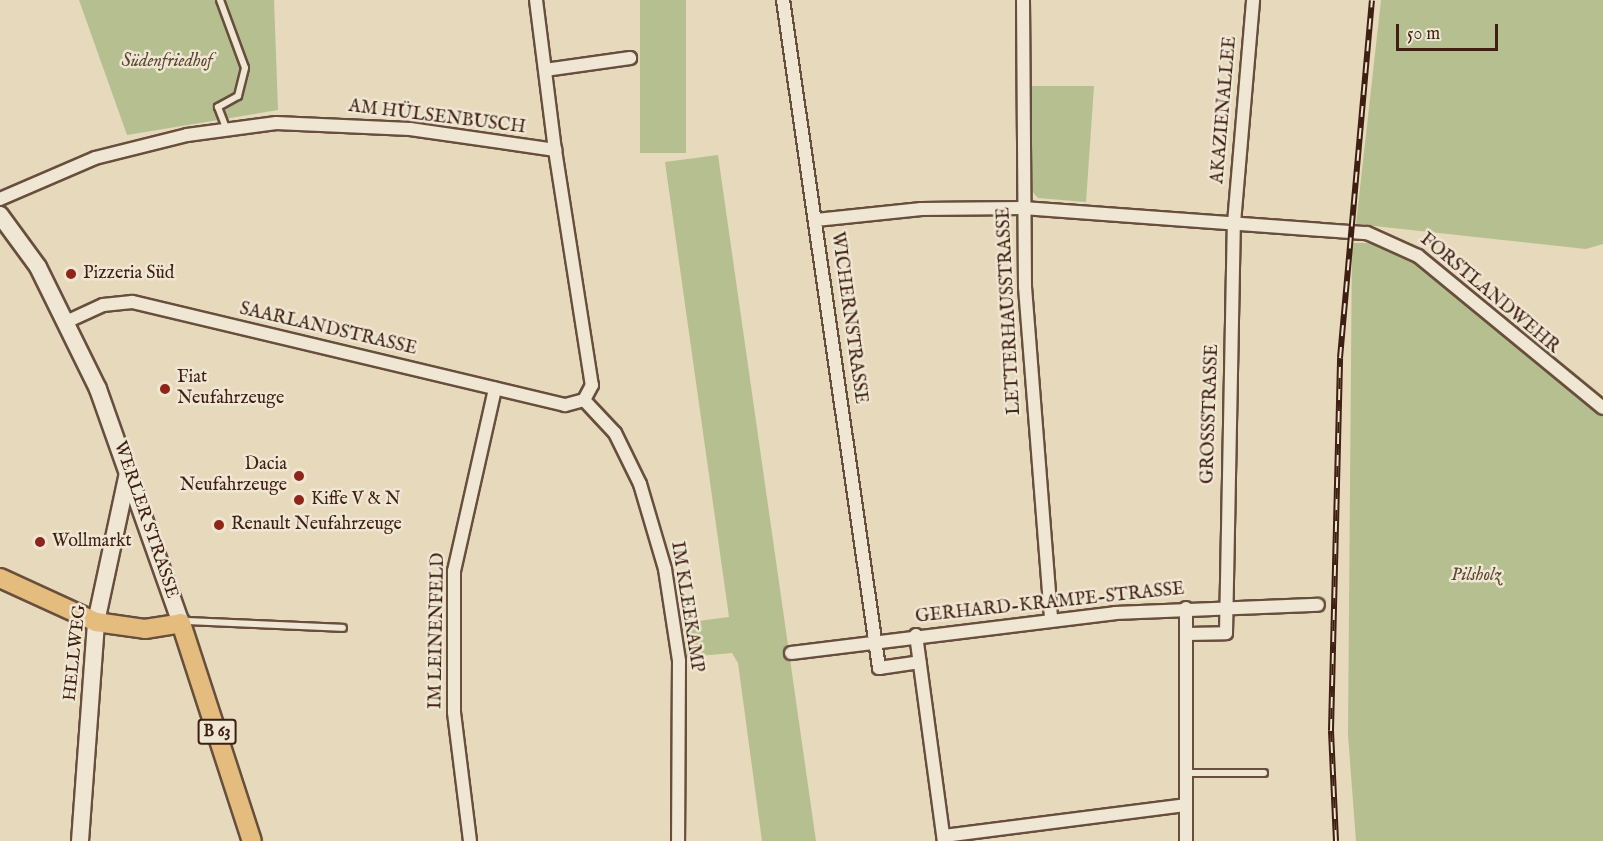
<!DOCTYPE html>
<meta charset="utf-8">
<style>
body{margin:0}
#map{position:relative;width:1603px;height:841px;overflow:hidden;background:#e6d9bc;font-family:"IM FELL English",serif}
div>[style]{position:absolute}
.green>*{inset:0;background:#b6bf8f;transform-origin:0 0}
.roads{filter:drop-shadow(2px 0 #684e3c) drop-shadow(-2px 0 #684e3c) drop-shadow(0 2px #684e3c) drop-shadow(0 -2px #684e3c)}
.lane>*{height:6px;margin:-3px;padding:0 3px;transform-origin:3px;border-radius:3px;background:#efe6d3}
.street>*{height:12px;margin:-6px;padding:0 6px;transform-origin:6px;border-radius:6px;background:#efe6d3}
.secondary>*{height:16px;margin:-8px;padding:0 8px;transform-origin:8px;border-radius:8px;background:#efe6d3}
.primary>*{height:18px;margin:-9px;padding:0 9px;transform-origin:9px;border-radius:9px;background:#e3bc7e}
.rail>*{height:6px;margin-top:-3px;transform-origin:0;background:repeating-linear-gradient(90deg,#efe6d3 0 11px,#3e1f11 0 22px);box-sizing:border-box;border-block:2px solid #3e1f11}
.dots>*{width:16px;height:16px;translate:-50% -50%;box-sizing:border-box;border:3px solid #efe6d3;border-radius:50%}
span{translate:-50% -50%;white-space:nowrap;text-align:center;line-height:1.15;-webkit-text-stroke:5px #efe6d3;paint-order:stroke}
.shield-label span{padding:2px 4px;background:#efe6d3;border:2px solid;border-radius:4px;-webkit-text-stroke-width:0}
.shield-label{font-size:16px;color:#3e1f11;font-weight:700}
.park-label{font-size:18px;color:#5c4730;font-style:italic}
.street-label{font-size:18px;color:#3e1f11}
.poi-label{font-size:18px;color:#3e1f11}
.left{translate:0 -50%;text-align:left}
.right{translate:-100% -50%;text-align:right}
.scale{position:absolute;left:1396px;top:24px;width:102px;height:27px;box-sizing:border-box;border:3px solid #3e1f11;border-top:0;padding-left:8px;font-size:18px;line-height:21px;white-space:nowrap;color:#3e1f11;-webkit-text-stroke:4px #efe6d3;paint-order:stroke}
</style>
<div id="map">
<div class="green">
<div style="clip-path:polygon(79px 0,274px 0,278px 110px,127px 135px)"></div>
<div style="left:640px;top:0;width:46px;height:153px"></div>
<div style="clip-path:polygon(1381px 0,1603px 0,1603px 244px,1586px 249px,1356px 224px)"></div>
<div style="clip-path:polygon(1030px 86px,1094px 86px,1086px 202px,1038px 198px,1031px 190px)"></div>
<div style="clip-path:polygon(718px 155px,816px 841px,762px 841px,738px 663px,732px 653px,687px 657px,683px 623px,729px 617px,665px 162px)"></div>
<div style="clip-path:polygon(1352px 243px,1380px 243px,1437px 276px,1603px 416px,1603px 841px,1356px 841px,1348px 735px)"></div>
</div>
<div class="roads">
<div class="lane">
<div style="left:220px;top:0;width:72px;rotate:69.8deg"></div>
<div style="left:245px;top:68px;width:29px;rotate:104deg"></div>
<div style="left:238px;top:96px;width:23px;rotate:151deg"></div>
<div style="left:218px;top:107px;width:22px;rotate:69deg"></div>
<div style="left:184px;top:621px;width:159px;rotate:2.5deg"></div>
<div style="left:1186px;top:773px;width:78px"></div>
</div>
<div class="street">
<div style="left:536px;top:0;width:151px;rotate:82.8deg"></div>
<div style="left:783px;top:0;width:675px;rotate:81.82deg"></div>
<div style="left:879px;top:668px;width:41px;rotate:-8.3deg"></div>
<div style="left:1023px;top:0;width:287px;rotate:89.6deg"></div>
<div style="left:1025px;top:287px;width:333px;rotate:85.5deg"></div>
<div style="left:545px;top:70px;width:86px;rotate:-8deg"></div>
<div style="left:0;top:199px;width:103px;rotate:-23.3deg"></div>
<div style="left:95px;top:158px;width:95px;rotate:-14deg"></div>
<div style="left:187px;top:135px;width:90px;rotate:-7.7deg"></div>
<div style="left:276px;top:123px;width:134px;rotate:2.6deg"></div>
<div style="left:410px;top:129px;width:147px;rotate:8.2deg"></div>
<div style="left:555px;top:150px;width:238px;rotate:81.1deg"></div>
<div style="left:592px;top:385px;width:17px;rotate:118deg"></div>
<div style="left:584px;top:400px;width:20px;rotate:165deg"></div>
<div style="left:565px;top:405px;width:445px;rotate:-166.6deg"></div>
<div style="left:132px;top:302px;width:29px;rotate:174deg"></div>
<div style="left:103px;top:305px;width:41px;rotate:155.3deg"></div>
<div style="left:816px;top:220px;width:106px;rotate:-6deg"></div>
<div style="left:921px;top:209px;width:102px;rotate:-0.6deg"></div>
<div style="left:1023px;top:208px;width:345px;rotate:4.2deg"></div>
<div style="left:1367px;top:233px;width:56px;rotate:24.3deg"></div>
<div style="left:1418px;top:256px;width:239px;rotate:39.4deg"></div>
<div style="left:584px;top:400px;width:45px;rotate:46.8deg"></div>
<div style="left:615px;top:433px;width:57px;rotate:63.9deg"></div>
<div style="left:640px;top:484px;width:89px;rotate:73.6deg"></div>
<div style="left:665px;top:569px;width:93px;rotate:81.3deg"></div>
<div style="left:679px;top:661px;width:180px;rotate:90.3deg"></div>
<div style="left:1186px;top:608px;width:233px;rotate:90deg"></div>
<div style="left:1187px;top:634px;width:39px;rotate:-1deg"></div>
<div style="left:1226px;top:633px;width:410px;rotate:-88.9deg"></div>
<div style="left:1234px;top:223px;width:224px;rotate:-85.1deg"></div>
<div style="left:916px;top:635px;width:208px;rotate:82.3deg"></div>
<div style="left:791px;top:653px;width:326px;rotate:-7deg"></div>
<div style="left:1115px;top:613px;width:203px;rotate:-2.3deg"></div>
<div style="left:944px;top:836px;width:243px;rotate:-7.3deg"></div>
<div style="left:470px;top:841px;width:130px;rotate:-97.1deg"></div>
<div style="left:454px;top:712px;width:141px;rotate:-90deg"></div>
<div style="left:454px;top:571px;width:187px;rotate:-77.3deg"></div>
</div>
<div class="secondary">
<div style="left:0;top:215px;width:64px;rotate:53.8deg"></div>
<div style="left:38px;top:267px;width:136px;rotate:63.8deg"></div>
<div style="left:98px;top:389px;width:248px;rotate:70.5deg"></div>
<div style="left:80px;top:841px;width:220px;rotate:-85.8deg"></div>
<div style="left:96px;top:622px;width:152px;rotate:-77.9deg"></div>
</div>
<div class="primary">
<div style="left:0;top:578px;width:106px;rotate:24.6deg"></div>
<div style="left:96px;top:622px;width:49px;rotate:8.1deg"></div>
<div style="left:145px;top:629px;width:36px;rotate:-9deg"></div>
<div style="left:181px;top:623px;width:229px;rotate:72deg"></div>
</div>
</div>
<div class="rail">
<div style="left:1336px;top:841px;width:111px;rotate:-92.6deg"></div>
<div style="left:1331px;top:730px;width:372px;rotate:-88.6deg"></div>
<div style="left:1340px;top:358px;width:359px;rotate:-84.9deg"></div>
</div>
<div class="dots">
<div style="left:71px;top:274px;background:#8f2418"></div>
<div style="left:165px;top:389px;background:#8f2418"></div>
<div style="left:299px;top:476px;background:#8f2418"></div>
<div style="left:299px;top:500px;background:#8f2418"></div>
<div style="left:219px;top:525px;background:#8f2418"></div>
<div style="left:40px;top:542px;background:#8f2418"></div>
</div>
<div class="shield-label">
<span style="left:217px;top:732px">B 63</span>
</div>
<div class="park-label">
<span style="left:167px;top:62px">Südenfriedhof</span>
<span style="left:1476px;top:576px">Pilsholz</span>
</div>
<div class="street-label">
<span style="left:1225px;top:110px;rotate:-85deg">AKAZIENALLEE</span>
<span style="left:437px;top:118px;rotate:7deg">AM HÜLSENBUSCH</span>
<span style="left:1489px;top:294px;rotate:40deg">FORSTLANDWEHR</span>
<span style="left:1010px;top:311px;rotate:-93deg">LETTERHAUSSTRASSE</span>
<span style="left:848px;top:318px;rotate:82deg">WICHERNSTRASSE</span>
<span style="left:328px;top:330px;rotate:13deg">SAARLANDSTRASSE</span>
<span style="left:1211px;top:414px;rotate:-88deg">GROSSSTRASSE</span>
<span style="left:145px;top:520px;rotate:71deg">WERLER STRASSE</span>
<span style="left:1050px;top:604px;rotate:-6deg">GERHARD-KRAMPE-STRASSE</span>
<span style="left:686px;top:607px;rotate:81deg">IM KLEEKAMP</span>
<span style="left:438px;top:631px;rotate:-89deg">IM LEINENFELD</span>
<span style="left:76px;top:653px;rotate:-84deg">HELLWEG</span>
</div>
<div class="poi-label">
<span class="left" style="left:83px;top:274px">Pizzeria Süd</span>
<span class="left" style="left:177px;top:389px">Fiat<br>Neufahrzeuge</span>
<span class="right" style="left:287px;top:476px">Dacia<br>Neufahrzeuge</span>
<span class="left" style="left:311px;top:500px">Kiffe V &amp; N</span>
<span class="left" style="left:231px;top:525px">Renault Neufahrzeuge</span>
<span class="left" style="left:52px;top:542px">Wollmarkt</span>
</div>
<div class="scale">50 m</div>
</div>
